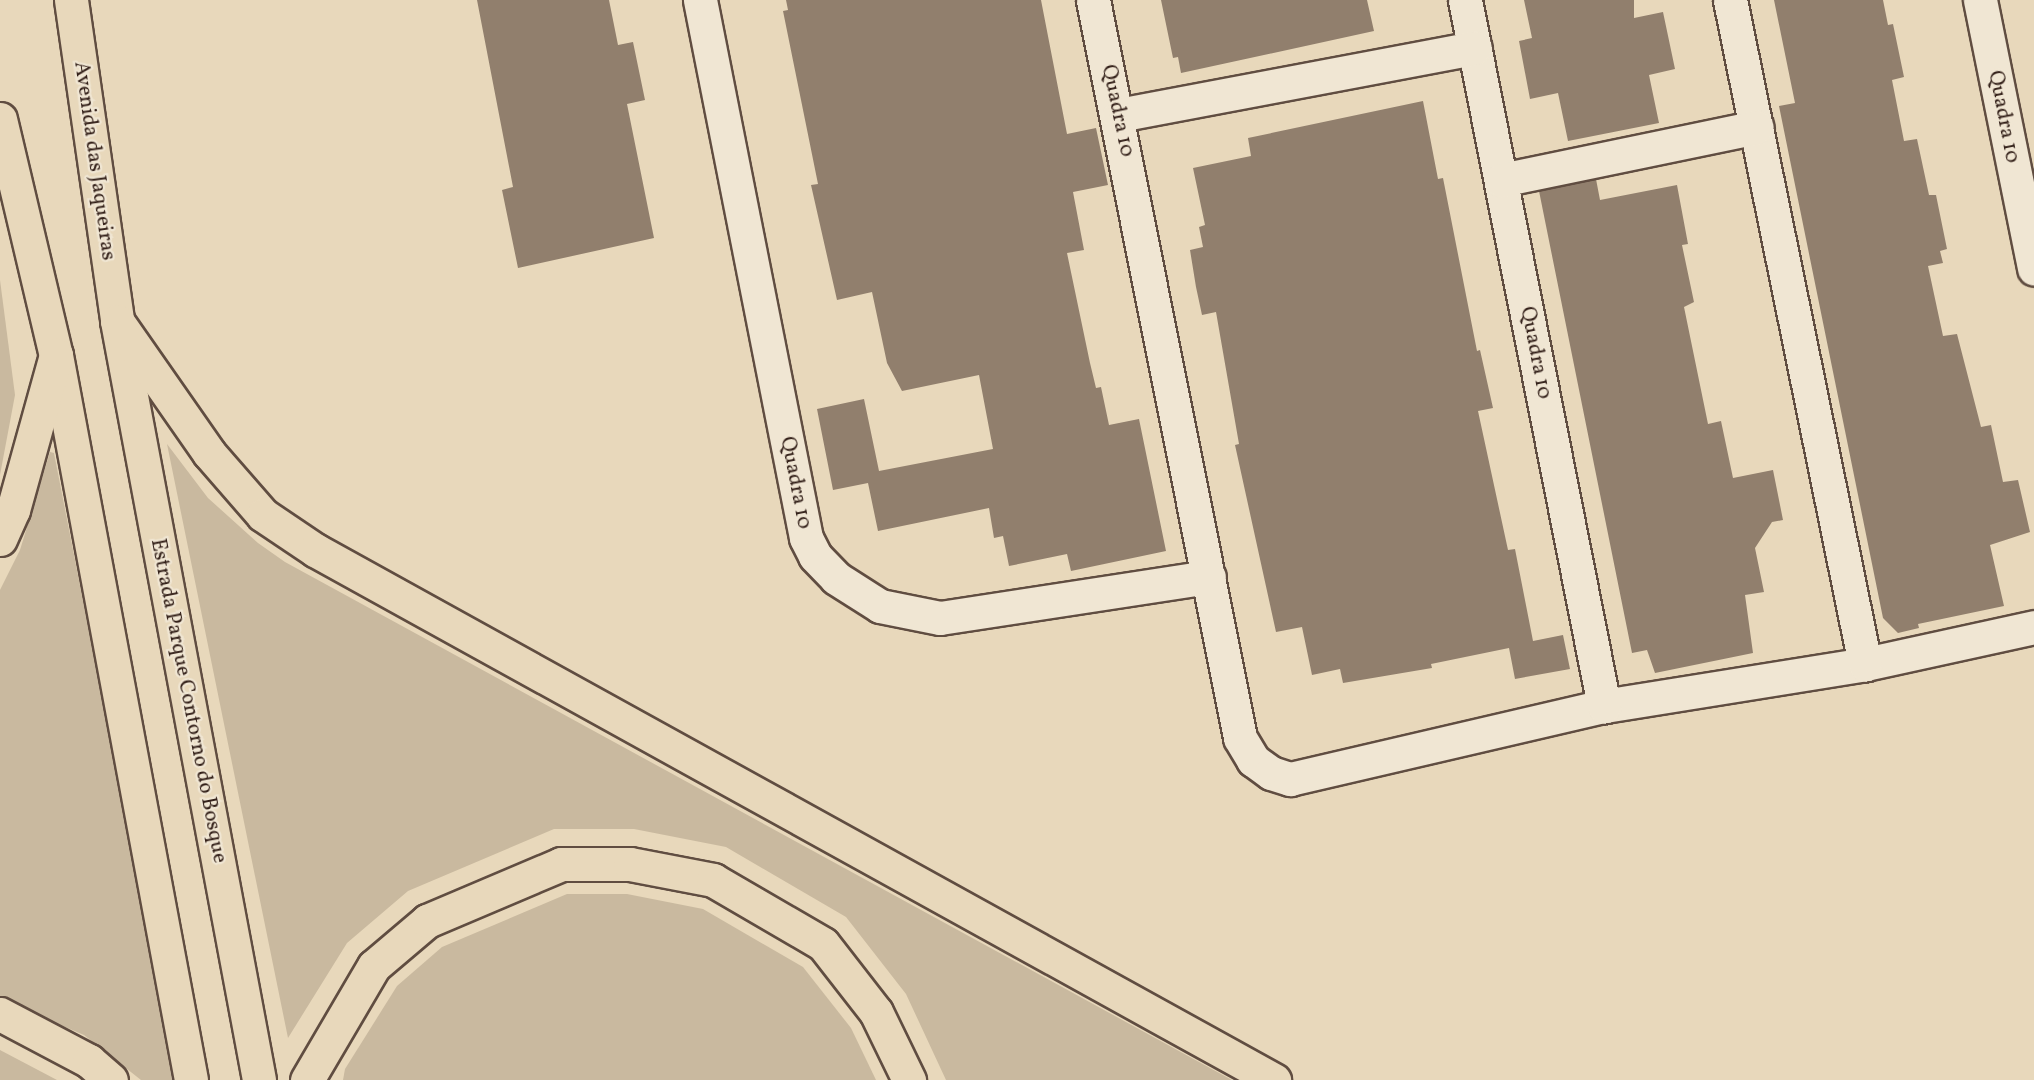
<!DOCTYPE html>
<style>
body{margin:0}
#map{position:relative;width:2034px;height:1080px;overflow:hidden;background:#e8d8bb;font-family:Vollkorn,serif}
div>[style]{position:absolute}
.green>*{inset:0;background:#c9b99f}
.building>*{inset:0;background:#917f6d}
.roads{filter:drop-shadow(2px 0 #604d41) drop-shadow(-2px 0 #604d41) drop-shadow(0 2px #604d41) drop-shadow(0 -2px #604d41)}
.minor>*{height:33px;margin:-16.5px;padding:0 16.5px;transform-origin:16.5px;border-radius:16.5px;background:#f0e6d3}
.major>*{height:33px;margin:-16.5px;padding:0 16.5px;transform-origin:16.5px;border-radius:16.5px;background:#e8d8bb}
.highway>*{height:33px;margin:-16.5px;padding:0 16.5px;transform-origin:16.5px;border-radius:16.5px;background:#e8d8bb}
span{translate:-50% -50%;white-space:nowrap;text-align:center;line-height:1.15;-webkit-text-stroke:4.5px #f0e6d3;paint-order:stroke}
.street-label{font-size:21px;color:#321f18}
</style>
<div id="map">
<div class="green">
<div style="clip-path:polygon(0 280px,15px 395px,0 475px)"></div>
<div style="clip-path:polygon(167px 444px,208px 498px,258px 543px,285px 562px,1232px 1080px,946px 1080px,906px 994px,846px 917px,726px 847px,634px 829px,554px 829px,408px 891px,347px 943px,288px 1038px)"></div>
<div style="clip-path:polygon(50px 452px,54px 453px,177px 1080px,141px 1080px,84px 1035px,0 999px,0 590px,20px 550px)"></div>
<div style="clip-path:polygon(567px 894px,627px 894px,703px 909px,803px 967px,851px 1028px,876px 1080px,343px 1080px,345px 1069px,397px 986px,442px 947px)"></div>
<div style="clip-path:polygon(0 1050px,57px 1080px,0 1080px)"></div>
</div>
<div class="building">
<div style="clip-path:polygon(477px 0,609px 0,618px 45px,633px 42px,645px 100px,627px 104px,654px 238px,518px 268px,502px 190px,513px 187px)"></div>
<div style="clip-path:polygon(786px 0,1041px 0,1067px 134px,1096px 128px,1108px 185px,1073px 192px,1084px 250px,1067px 253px,1090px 363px,1096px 388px,1101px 387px,1109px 425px,1139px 419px,1166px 551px,1071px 571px,1067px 554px,1009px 566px,1003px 536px,994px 538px,989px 508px,878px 531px,868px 483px,833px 490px,817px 409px,864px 399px,879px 471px,993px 449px,979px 375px,902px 391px,887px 363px,872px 292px,837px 300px,811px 185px,818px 184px,783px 11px,788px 10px)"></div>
<div style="clip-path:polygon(1161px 0,1367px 0,1374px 31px,1181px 73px,1178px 57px,1173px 58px)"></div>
<div style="clip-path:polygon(1524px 0,1634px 0,1634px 18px,1663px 12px,1675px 69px,1649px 75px,1659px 123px,1568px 141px,1558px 93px,1530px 99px,1519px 41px,1532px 38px)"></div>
<div style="clip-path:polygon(1774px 0,1883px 0,1888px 25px,1893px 24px,1904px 77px,1892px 80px,1904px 141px,1917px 139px,1929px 195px,1936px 195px,1947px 249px,1940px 251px,1943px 263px,1928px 266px,1943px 336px,1957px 334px,1981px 427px,1991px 425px,2003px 482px,2018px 480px,2030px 532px,1990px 545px,2004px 606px,1918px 624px,1919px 628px,1898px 633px,1883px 618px,1779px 106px,1795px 103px)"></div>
<div style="clip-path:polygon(1423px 101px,1438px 179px,1443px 178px,1477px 351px,1480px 350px,1493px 408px,1478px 411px,1508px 550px,1515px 549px,1533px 641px,1563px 635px,1570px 669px,1515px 679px,1509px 648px,1431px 664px,1432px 668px,1343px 683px,1340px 669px,1312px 675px,1302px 627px,1276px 632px,1235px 445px,1239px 444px,1216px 312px,1202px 315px,1196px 287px,1190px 250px,1203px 247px,1199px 227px,1205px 225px,1193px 168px,1251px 156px,1248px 138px)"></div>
<div style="clip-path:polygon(1596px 179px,1600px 200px,1677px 185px,1688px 244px,1682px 245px,1694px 302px,1684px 307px,1708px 424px,1721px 421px,1733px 478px,1773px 470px,1783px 520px,1772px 522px,1755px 548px,1764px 592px,1745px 595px,1753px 653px,1655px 673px,1647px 650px,1632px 653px,1539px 191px)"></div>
</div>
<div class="roads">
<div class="minor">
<div style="left:700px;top:0;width:548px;rotate:78.85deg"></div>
<div style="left:806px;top:538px;width:20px;rotate:63deg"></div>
<div style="left:815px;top:556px;width:30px;rotate:46deg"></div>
<div style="left:836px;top:578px;width:52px;rotate:32.5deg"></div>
<div style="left:880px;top:606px;width:61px;rotate:11.3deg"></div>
<div style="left:940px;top:618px;width:272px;rotate:-8.7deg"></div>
<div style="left:1093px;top:0;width:752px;rotate:78.73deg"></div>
<div style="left:1240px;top:738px;width:26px;rotate:59deg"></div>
<div style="left:1253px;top:760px;width:22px;rotate:36deg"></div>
<div style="left:1271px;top:773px;width:20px;rotate:18deg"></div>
<div style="left:1290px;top:779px;width:322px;rotate:-13.1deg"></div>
<div style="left:1604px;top:706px;width:264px;rotate:-9.1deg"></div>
<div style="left:1865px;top:664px;width:173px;rotate:-12.3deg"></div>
<div style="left:1465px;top:0;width:720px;rotate:78.86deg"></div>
<div style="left:1730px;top:0;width:678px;rotate:78.51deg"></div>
<div style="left:1980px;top:0;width:274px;rotate:78.6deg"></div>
<div style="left:1119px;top:115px;width:362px;rotate:-10.7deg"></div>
<div style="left:1501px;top:180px;width:261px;rotate:-11.7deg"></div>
</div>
<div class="major">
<div style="left:71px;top:0;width:324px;rotate:81.8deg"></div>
<div style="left:117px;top:321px;width:772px;rotate:79.4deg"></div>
<div style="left:0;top:119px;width:243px;rotate:76.7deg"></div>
<div style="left:56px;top:355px;width:737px;rotate:79.45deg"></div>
</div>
<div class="highway">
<div style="left:117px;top:321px;width:161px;rotate:55.1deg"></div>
<div style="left:209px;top:453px;width:82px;rotate:48.9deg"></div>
<div style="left:263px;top:515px;width:63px;rotate:33.9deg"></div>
<div style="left:315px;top:550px;width:1096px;rotate:28.93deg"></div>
<div style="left:0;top:539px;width:32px;rotate:-66deg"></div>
<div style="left:13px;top:510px;width:161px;rotate:-74.5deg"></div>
<div style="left:0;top:1014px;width:101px;rotate:27.8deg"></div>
<div style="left:89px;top:1061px;width:29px;rotate:41deg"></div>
<div style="left:307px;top:1080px;width:132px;rotate:-59.6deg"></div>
<div style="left:374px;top:966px;width:70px;rotate:-40.3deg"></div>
<div style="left:427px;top:921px;width:146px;rotate:-23deg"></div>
<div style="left:561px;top:864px;width:69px"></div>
<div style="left:630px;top:864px;width:85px;rotate:10.9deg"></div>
<div style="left:713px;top:880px;width:127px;rotate:30.2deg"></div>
<div style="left:823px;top:944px;width:86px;rotate:52.1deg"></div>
<div style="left:876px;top:1012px;width:76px;rotate:64.1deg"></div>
</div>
</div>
<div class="street-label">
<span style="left:1117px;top:111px;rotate:78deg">Quadra 10</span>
<span style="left:2003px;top:117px;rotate:79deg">Quadra 10</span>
<span style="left:94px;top:161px;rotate:82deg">Avenida das Jaqueiras</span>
<span style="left:1535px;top:353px;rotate:79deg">Quadra 10</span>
<span style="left:795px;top:483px;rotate:79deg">Quadra 10</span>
<span style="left:188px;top:701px;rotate:79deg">Estrada Parque Contorno do Bosque</span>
</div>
</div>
